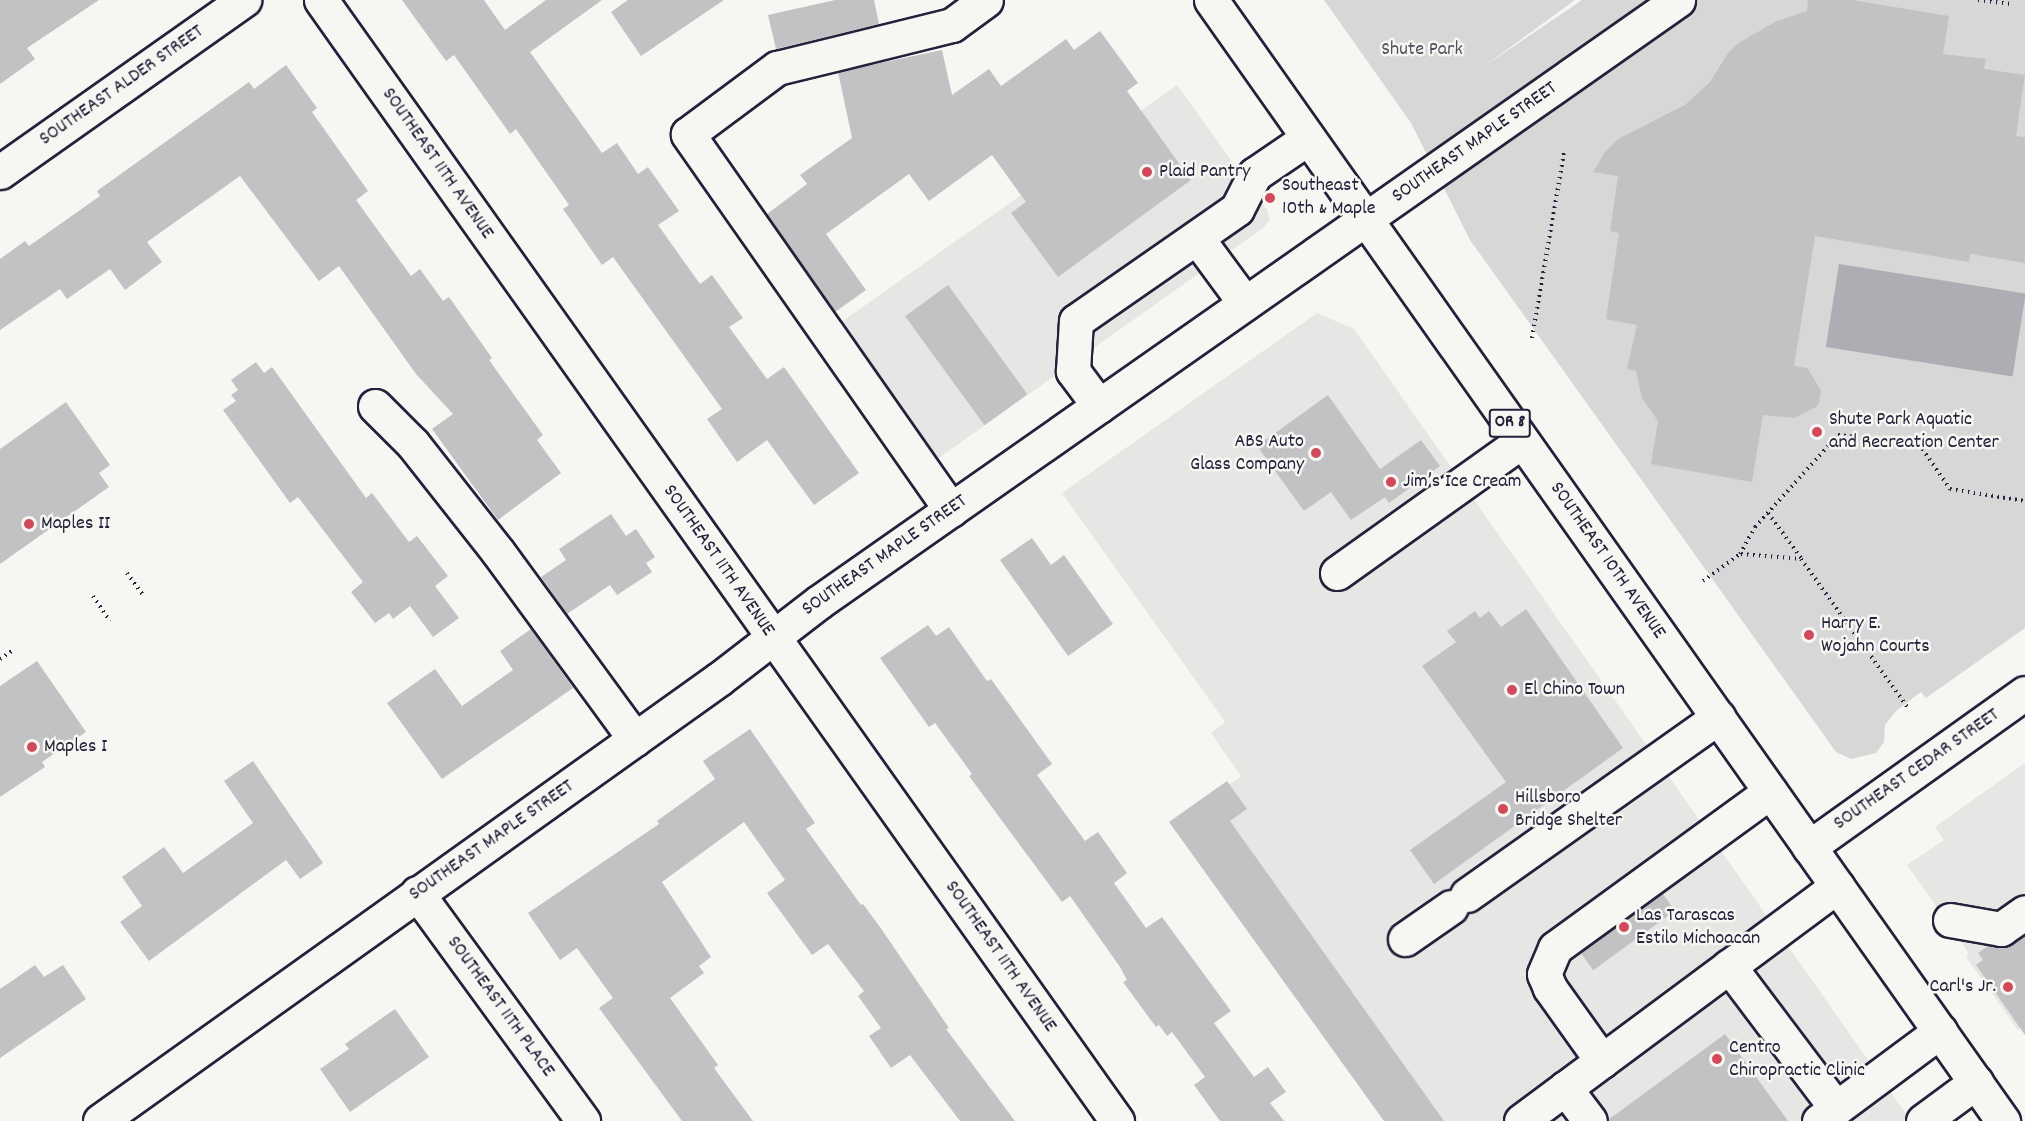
<!DOCTYPE html>
<meta charset="utf-8">
<style>
body{margin:0}
#map{position:relative;width:2025px;height:1121px;overflow:hidden;background:#f6f6f2;font-family:Dekko,sans-serif}
div>[style]{position:absolute}
.built>*{inset:0;background:#e6e6e4}
.green>*{inset:0;background:#d7d7d7}
.water>*{inset:0;background:#adadb3;transform-origin:0 0}
.building>*{inset:0;background:#c2c2c4;transform-origin:0 0}
.path>*{height:4px;margin-top:-2px;transform-origin:0;background:repeating-linear-gradient(90deg,#22223b 0 1.5px,transparent 0 6px)}
.roads{filter:drop-shadow(2px 0 #22223b) drop-shadow(-2px 0 #22223b) drop-shadow(0 2px #22223b) drop-shadow(0 -2px #22223b)}
.minor>*{height:33px;margin:-16.5px;padding:0 16.5px;transform-origin:16.5px;border-radius:16.5px;background:#f6f6f2}
.major>*{height:33px;margin:-16.5px;padding:0 16.5px;transform-origin:16.5px;border-radius:16.5px;background:#f6f6f2}
.dots>*{width:16px;height:16px;translate:-50% -50%;box-sizing:border-box;border:3px solid #f6f6f2;border-radius:50%}
span{translate:-50% -50%;white-space:nowrap;text-align:center;line-height:1.15;-webkit-text-stroke:5px #f6f6f2;paint-order:stroke}
.shield-label span{padding:2px 4px;background:#f6f6f2;border:2px solid;border-radius:4px;-webkit-text-stroke-width:0}
.shield-label{font-size:18px;color:#22223b;font-weight:700}
.park-label{font-size:20px;color:#4f4f62}
.street-label{font-size:20px;color:#22223b}
.poi-label{font-size:20px;color:#22223b}
.left{translate:0 -50%;text-align:left}
.right{translate:-100% -50%;text-align:right}
</style>
<div id="map">
<div class="built">
<div style="clip-path:polygon(1177px 85px,1267px 210px,1270px 220px,1263px 228px,933px 462px,837px 325px)"></div>
<div style="clip-path:polygon(1317px 313px,1354px 329px,1911px 1121px,1391px 1121px,1177px 822px,1241px 776px,1211px 733px,1225px 722px,1062px 493px)"></div>
<div style="clip-path:polygon(2025px 763px,2025px 1031px,2022px 1027px,2018px 1030px,1966px 957px,1969px 953px,1907px 865px,1944px 840px,1935px 827px)"></div>
</div>
<div class="green">
<div style="clip-path:polygon(1324px 0,1575px 0,1483px 67px,1582px 0,2025px 0,2025px 628px,1926px 698px,1921px 692px,1897px 710px,1885px 725px,1884px 742px,1876px 753px,1851px 759px,1836px 752px,1470px 240px,1411px 123px)"></div>
</div>
<div class="water">
<div style="left:1839px;top:264px;width:189px;height:84px;rotate:9deg"></div>
</div>
<div class="building">
<div style="clip-path:polygon(0 0,99px 0,27px 48px,35px 59px,0 84px)"></div>
<div style="clip-path:polygon(402px 0,484px 0,505px 30px,546px 0,602px 0,530px 52px,602px 153px,617px 143px,638px 174px,648px 167px,679px 211px,658px 225px,700px 284px,712px 275px,743px 318px,729px 327px,767px 379px,784px 367px,859px 473px,814px 505px,767px 440px,737px 462px,707px 419px,722px 409px,613px 257px,602px 265px,563px 209px,569px 205px,516px 129px,510px 134px,454px 55px,446px 61px)"></div>
<div style="clip-path:polygon(628px 0,724px 0,641px 56px,611px 12px)"></div>
<div style="clip-path:polygon(835px 0,874px 0,879px 24px,776px 49px,768px 15px)"></div>
<div style="clip-path:polygon(1808px 0,1852px 0,1949px 16px,1943px 54px,1986px 59px,1984px 69px,2025px 75px,2016px 136px,2025px 137px,2025px 263px,1970px 254px,1969px 262px,1815px 236px,1794px 366px,1807px 368px,1821px 390px,1819px 403px,1816px 407px,1794px 418px,1763px 415px,1752px 482px,1651px 464px,1658px 421px,1642px 398px,1636px 371px,1627px 369px,1637px 325px,1606px 319px,1619px 233px,1610px 231px,1618px 176px,1593px 172px,1605px 152px,1618px 139px,1685px 105px,1710px 82px,1728px 53px,1737px 44px,1775px 22px,1807px 11px)"></div>
<div style="clip-path:polygon(1100px 31px,1138px 83px,1127px 91px,1191px 180px,1058px 277px,1011px 213px,1026px 202px,992px 155px,929px 201px,909px 174px,826px 234px,866px 290px,835px 312px,767px 214px,807px 184px,800px 175px,852px 138px,838px 72px,942px 50px,952px 95px,989px 69px,1001px 86px,1066px 39px,1074px 50px)"></div>
<div style="clip-path:polygon(286px 65px,317px 108px,312px 112px,368px 191px,356px 200px,411px 276px,420px 269px,443px 301px,449px 297px,492px 358px,489px 360px,543px 435px,537px 440px,561px 473px,498px 520px,432px 429px,453px 414px,416px 374px,339px 266px,319px 281px,240px 176px,147px 242px,162px 262px,125px 290px,110px 269px,67px 299px,60px 289px,0 330px,0 259px,25px 241px,29px 246px,100px 196px,97px 191px,249px 82px,254px 89px)"></div>
<div style="left:948px;top:285px;width:135px;height:53px;rotate:54deg"></div>
<div style="clip-path:polygon(256px 362px,264px 373px,272px 367px,366px 498px,372px 493px,409px 542px,417px 536px,448px 576px,435px 586px,459px 618px,433px 637px,410px 606px,393px 619px,389px 613px,375px 623px,351px 592px,363px 582px,298px 497px,290px 503px,223px 410px,236px 401px,231px 395px,238px 390px,231px 380px)"></div>
<div style="clip-path:polygon(1328px 395px,1380px 469px,1421px 440px,1440px 466px,1389px 503px,1385px 497px,1351px 520px,1331px 492px,1304px 511px,1257px 446px)"></div>
<div style="clip-path:polygon(66px 402px,110px 465px,99px 473px,109px 487px,0 564px,0 449px)"></div>
<div style="clip-path:polygon(611px 514px,626px 536px,636px 529px,655px 557px,646px 563px,652px 572px,617px 595px,610px 585px,567px 614px,541px 577px,566px 560px,559px 549px)"></div>
<div style="clip-path:polygon(1032px 538px,1051px 565px,1064px 555px,1113px 624px,1068px 656px,1000px 560px)"></div>
<div style="clip-path:polygon(1526px 609px,1623px 748px,1434px 884px,1410px 850px,1506px 782px,1422px 666px,1456px 642px,1447px 631px,1475px 611px,1480px 618px,1489px 611px,1501px 627px)"></div>
<div style="clip-path:polygon(928px 625px,936px 636px,949px 627px,987px 681px,991px 679px,1052px 764px,1037px 775px,1085px 841px,1098px 832px,1127px 873px,1114px 883px,1146px 928px,1162px 917px,1231px 1011px,1214px 1023px,1254px 1077px,1268px 1067px,1286px 1092px,1270px 1103px,1284px 1121px,1220px 1121px,1194px 1085px,1205px 1077px,1172px 1032px,1167px 1036px,1159px 1025px,1156px 1027px,1123px 982px,1127px 980px,1120px 967px,1070px 896px,1062px 902px,969px 776px,972px 774px,935px 723px,929px 727px,880px 658px)"></div>
<div style="clip-path:polygon(531px 629px,573px 688px,442px 779px,387px 703px,435px 669px,462px 706px,513px 670px,500px 651px)"></div>
<div style="clip-path:polygon(37px 661px,86px 732px,42px 762px,45px 767px,0 797px,0 686px)"></div>
<div style="clip-path:polygon(750px 729px,815px 823px,806px 829px,861px 905px,863px 904px,880px 927px,949px 1028px,946px 1029px,1015px 1121px,960px 1121px,910px 1055px,891px 1068px,869px 1036px,881px 1028px,858px 996px,864px 991px,828px 944px,812px 955px,767px 893px,785px 880px,744px 822px,662px 882px,711px 957px,699px 966px,704px 973px,670px 998px,718px 1065px,714px 1068px,753px 1121px,682px 1121px,599px 1008px,613px 998px,577px 948px,560px 960px,528px 913px,659px 824px,657px 821px,715px 779px,703px 761px)"></div>
<div style="clip-path:polygon(253px 761px,323px 863px,300px 879px,286px 860px,149px 961px,120px 922px,142px 906px,122px 877px,164px 847px,183px 873px,253px 823px,224px 781px)"></div>
<div style="clip-path:polygon(1227px 781px,1247px 809px,1230px 821px,1444px 1121px,1384px 1121px,1169px 822px)"></div>
<div style="left:1662px;top:893px;width:22px;height:101px;rotate:54deg"></div>
<div style="clip-path:polygon(2025px 935px,2025px 1035px,1976px 965px,1983px 960px,1978px 953px,1988px 946px,2006px 947px)"></div>
<div style="clip-path:polygon(35px 965px,44px 977px,63px 965px,86px 999px,0 1058px,0 989px)"></div>
<div style="clip-path:polygon(395px 1009px,429px 1057px,350px 1112px,320px 1069px,349px 1049px,345px 1044px)"></div>
<div style="clip-path:polygon(1725px 1034px,1788px 1121px,1608px 1121px,1608px 1120px)"></div>
</div>
<div class="path">
<div style="left:1978px;top:0;width:33px;rotate:7deg"></div>
<div style="left:1532px;top:338px;width:188px;rotate:-80.2deg"></div>
<div style="left:1768px;top:513px;width:56px;rotate:53.7deg"></div>
<div style="left:1741px;top:554px;width:60px;rotate:4.8deg"></div>
<div style="left:1801px;top:559px;width:183px;rotate:54.3deg"></div>
<div style="left:127px;top:573px;width:29px;rotate:54deg"></div>
<div style="left:1703px;top:581px;width:46px;rotate:-36.1deg"></div>
<div style="left:1740px;top:554px;width:31px;rotate:-61deg"></div>
<div style="left:1755px;top:527px;width:124px;rotate:-47.9deg"></div>
<div style="left:1838px;top:435px;width:81px;rotate:6.3deg"></div>
<div style="left:1919px;top:444px;width:55px;rotate:55.4deg"></div>
<div style="left:1950px;top:489px;width:76px;rotate:9.1deg"></div>
<div style="left:93px;top:596px;width:30px;rotate:56deg"></div>
<div style="left:0;top:659px;width:14px;rotate:-34deg"></div>
</div>
<div class="roads">
<div class="minor">
<div style="left:321px;top:0;width:1375px;rotate:54.62deg"></div>
<div style="left:0;top:172px;width:299px;rotate:-35.2deg"></div>
<div style="left:1197px;top:238px;width:81px;rotate:53.6deg"></div>
<div style="left:375px;top:406px;width:54px;rotate:45deg"></div>
<div style="left:413px;top:444px;width:137px;rotate:51.8deg"></div>
<div style="left:498px;top:552px;width:232px;rotate:53.8deg"></div>
<div style="left:1099px;top:406px;width:44px;rotate:-126.6deg"></div>
<div style="left:1073px;top:371px;width:50px;rotate:-86.6deg"></div>
<div style="left:1076px;top:321px;width:196px;rotate:-34.8deg"></div>
<div style="left:1237px;top:209px;width:39px;rotate:-63deg"></div>
<div style="left:1255px;top:174px;width:64px;rotate:-34.2deg"></div>
<div style="left:951px;top:510px;width:459px;rotate:-125deg"></div>
<div style="left:688px;top:134px;width:111px;rotate:-36.6deg"></div>
<div style="left:777px;top:68px;width:180px;rotate:-13.8deg"></div>
<div style="left:952px;top:25px;width:42px;rotate:-36.3deg"></div>
<div style="left:1337px;top:573px;width:227px;rotate:-35.5deg"></div>
<div style="left:1809px;top:847px;width:265px;rotate:-35.5deg"></div>
<div style="left:417px;top:893px;width:282px;rotate:53.9deg"></div>
<div style="left:1467px;top:895px;width:308px;rotate:-35.3deg"></div>
<div style="left:1950px;top:920px;width:52px;rotate:10deg"></div>
<div style="left:2001px;top:929px;width:29px;rotate:-35deg"></div>
<div style="left:1405px;top:939px;width:56px;rotate:-34.8deg"></div>
<div style="left:1729px;top:966px;width:178px;rotate:53deg"></div>
<div style="left:1602px;top:1061px;width:90px;rotate:-125.5deg"></div>
<div style="left:1550px;top:988px;width:15px;rotate:-113deg"></div>
<div style="left:1544px;top:974px;width:28px;rotate:-67deg"></div>
<div style="left:1555px;top:948px;width:266px;rotate:-36deg"></div>
<div style="left:1565px;top:1088px;width:41px;rotate:52.9deg"></div>
<div style="left:100px;top:1121px;width:761px;rotate:-35.53deg"></div>
<div style="left:719px;top:679px;width:126px;rotate:-37.6deg"></div>
<div style="left:819px;top:602px;width:1049px;rotate:-35.02deg"></div>
<div style="left:1521px;top:1121px;width:394px;rotate:-36.6deg"></div>
<div style="left:1819px;top:1121px;width:151px;rotate:-36.6deg"></div>
<div style="left:1923px;top:1121px;width:66px;rotate:-36.3deg"></div>
</div>
<div class="major">
<div style="left:1211px;top:0;width:1373px;rotate:54.76deg"></div>
</div>
</div>
<div class="dots">
<div style="left:1147px;top:172px;background:#d1495b"></div>
<div style="left:1270px;top:198px;background:#d1495b"></div>
<div style="left:1817px;top:432px;background:#d1495b"></div>
<div style="left:1316px;top:453px;background:#d1495b"></div>
<div style="left:1391px;top:482px;background:#d1495b"></div>
<div style="left:29px;top:524px;background:#d1495b"></div>
<div style="left:1809px;top:635px;background:#d1495b"></div>
<div style="left:1512px;top:690px;background:#d1495b"></div>
<div style="left:32px;top:747px;background:#d1495b"></div>
<div style="left:1503px;top:809px;background:#d1495b"></div>
<div style="left:1624px;top:927px;background:#d1495b"></div>
<div style="left:2008px;top:987px;background:#d1495b"></div>
<div style="left:1717px;top:1059px;background:#d1495b"></div>
</div>
<div class="shield-label">
<span style="left:1510px;top:423px">OR 8</span>
</div>
<div class="park-label">
<span style="left:1422px;top:50px">Shute Park</span>
</div>
<div class="street-label">
<span style="left:122px;top:86px;rotate:-35deg">SOUTHEAST ALDER STREET</span>
<span style="left:1475px;top:143px;rotate:-35deg">SOUTHEAST MAPLE STREET</span>
<span style="left:437px;top:164px;rotate:55deg">SOUTHEAST 11TH AVENUE</span>
<span style="left:885px;top:556px;rotate:-35deg">SOUTHEAST MAPLE STREET</span>
<span style="left:718px;top:561px;rotate:55deg">SOUTHEAST 11TH AVENUE</span>
<span style="left:1607px;top:561px;rotate:55deg">SOUTHEAST 10TH AVENUE</span>
<span style="left:1917px;top:770px;rotate:-35deg">SOUTHEAST CEDAR STREET</span>
<span style="left:492px;top:841px;rotate:-35deg">SOUTHEAST MAPLE STREET</span>
<span style="left:1000px;top:957px;rotate:55deg">SOUTHEAST 11TH AVENUE</span>
<span style="left:500px;top:1007px;rotate:54deg">SOUTHEAST 11TH PLACE</span>
</div>
<div class="poi-label">
<span class="left" style="left:1159px;top:172px">Plaid Pantry</span>
<span class="left" style="left:1282px;top:198px">Southeast<br>10th &amp; Maple</span>
<span class="left" style="left:1829px;top:432px">Shute Park Aquatic<br>and Recreation Center</span>
<span class="right" style="left:1304px;top:454px">ABS Auto<br>Glass Company</span>
<span class="left" style="left:1403px;top:482px">Jim’s Ice Cream</span>
<span class="left" style="left:41px;top:524px">Maples II</span>
<span class="left" style="left:1821px;top:636px">Harry E.<br>Wojahn Courts</span>
<span class="left" style="left:1524px;top:690px">El Chino Town</span>
<span class="left" style="left:44px;top:747px">Maples I</span>
<span class="left" style="left:1515px;top:810px">Hillsboro<br>Bridge Shelter</span>
<span class="left" style="left:1636px;top:928px">Las Tarascas<br>Estilo Michoacan</span>
<span class="right" style="left:1996px;top:987px">Carl's Jr.</span>
<span class="left" style="left:1729px;top:1060px">Centro<br>Chiropractic Clinic</span>
</div>
</div>
